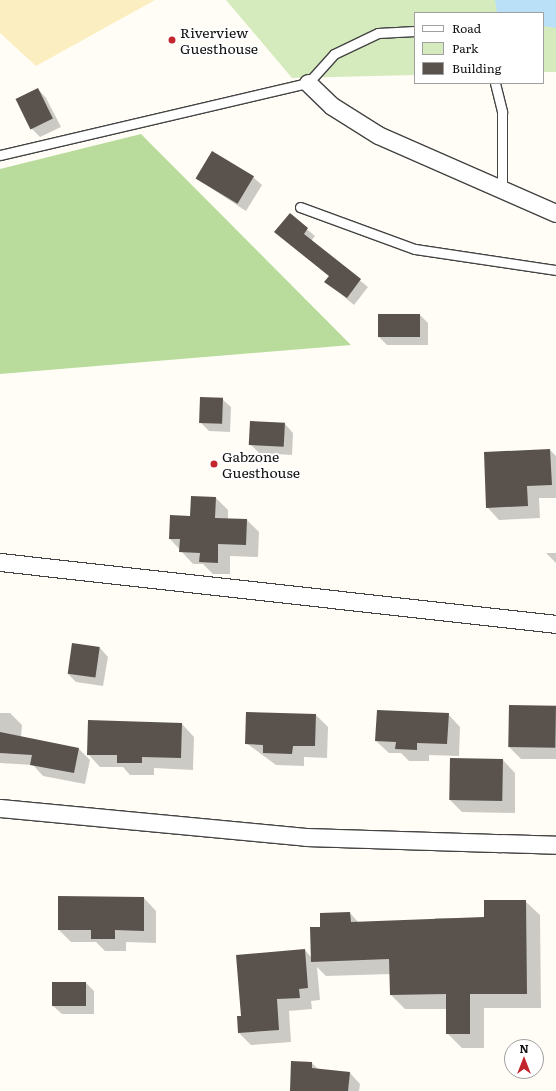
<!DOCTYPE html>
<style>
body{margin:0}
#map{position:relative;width:556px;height:1091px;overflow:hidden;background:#fffdf5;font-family:Literata,serif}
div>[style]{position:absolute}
.green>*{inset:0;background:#d5ebbd}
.forest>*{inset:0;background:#b9dc9c}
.sand>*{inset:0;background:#fbeec1}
.water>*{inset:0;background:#b9e0f7}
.shadow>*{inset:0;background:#0003}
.building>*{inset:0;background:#5a524d;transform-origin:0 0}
.roads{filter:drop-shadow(1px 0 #444) drop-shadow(-1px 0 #444) drop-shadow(0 1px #444) drop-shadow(0 -1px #444)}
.lane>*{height:9px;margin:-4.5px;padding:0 4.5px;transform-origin:4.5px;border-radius:4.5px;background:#fff}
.street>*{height:17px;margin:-8.5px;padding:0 8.5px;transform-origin:8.5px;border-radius:8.5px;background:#fff}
.dots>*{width:11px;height:11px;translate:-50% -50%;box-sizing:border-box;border:2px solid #fff;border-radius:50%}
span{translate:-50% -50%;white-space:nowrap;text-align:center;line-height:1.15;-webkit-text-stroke:4px #fff;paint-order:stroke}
.poi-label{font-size:14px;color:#111}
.left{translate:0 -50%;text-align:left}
.legend{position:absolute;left:414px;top:12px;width:130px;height:72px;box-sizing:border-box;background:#fff;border:1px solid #a0a0a0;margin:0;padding:5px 7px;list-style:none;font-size:12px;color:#111}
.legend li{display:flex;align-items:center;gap:8px;height:20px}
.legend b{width:20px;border:1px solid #a0a0a0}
.north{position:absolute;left:504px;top:1039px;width:40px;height:40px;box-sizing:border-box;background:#fff;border:1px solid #a0a0a0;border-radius:50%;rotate:0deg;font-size:11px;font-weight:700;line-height:16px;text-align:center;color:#111}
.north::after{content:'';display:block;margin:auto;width:14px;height:18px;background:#c4262e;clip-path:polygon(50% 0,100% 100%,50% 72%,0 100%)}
</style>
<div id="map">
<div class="green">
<div style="clip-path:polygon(226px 0,556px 0,556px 72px,543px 72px,543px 13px,415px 13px,415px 75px,292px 78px)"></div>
</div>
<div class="forest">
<div style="clip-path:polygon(141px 134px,351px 345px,0 374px,0 169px)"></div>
</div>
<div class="sand">
<div style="clip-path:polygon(0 0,155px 0,36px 66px,0 33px)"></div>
</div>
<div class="water">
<div style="clip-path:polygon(495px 0,556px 0,556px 28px,543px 26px,543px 13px,497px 13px)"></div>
</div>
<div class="shadow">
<div style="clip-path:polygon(38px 89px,46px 98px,61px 127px,40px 137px,32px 129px)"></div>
<div style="clip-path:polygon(253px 177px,262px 185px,246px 211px,197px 179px)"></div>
<div style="clip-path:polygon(290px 215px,315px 236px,311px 241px,368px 287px,354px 305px,326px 282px,330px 277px,275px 232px)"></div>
<div style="clip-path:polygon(420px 315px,428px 323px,428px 345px,387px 345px,379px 337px)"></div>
<div style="clip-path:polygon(222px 399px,231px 407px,230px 432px,209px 431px,201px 423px)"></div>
<div style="clip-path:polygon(285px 424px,293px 433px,292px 455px,259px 453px,250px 444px)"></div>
<div style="clip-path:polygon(550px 450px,556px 456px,556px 498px,539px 498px,540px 518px,499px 520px,487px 507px)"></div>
<div style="clip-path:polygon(216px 498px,228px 510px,228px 519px,247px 520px,259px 532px,258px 557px,230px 556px,230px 574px,213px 574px,203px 564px,193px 564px,170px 539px)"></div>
<div style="clip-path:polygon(546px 553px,556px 553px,556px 563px)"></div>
<div style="clip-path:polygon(100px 648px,108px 657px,103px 686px,76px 682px,68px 674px)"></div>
<div style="clip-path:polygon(556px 707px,556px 759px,521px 759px,508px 746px)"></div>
<div style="clip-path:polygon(0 713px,10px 713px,22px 725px,21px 737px,79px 749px,90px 760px,85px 784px,43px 776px,33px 765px,0 763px)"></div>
<div style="clip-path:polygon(448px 714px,460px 727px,459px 756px,429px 755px,429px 761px,409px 761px,401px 753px,389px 753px,376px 741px)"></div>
<div style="clip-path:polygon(316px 715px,328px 727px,327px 758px,304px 757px,304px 766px,276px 765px,246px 743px)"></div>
<div style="clip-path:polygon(182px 724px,194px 737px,193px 770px,154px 768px,154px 775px,130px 775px,123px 767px,100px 767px,88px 754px)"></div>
<div style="clip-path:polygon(451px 759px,503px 760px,515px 773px,515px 813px,462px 812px,450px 800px)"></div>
<div style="clip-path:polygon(59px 897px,144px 898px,156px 911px,156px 943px,126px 942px,126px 951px,105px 951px,96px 942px,71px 942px,59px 930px)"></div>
<div style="clip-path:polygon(525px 901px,540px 915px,541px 1008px,484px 1008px,484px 1048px,462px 1048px,447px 1033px,447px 1009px,405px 1009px,391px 995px,391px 974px,326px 976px,317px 967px,320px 1000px,311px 1001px,312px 1009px,289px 1011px,291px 1042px,251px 1045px,239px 1033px,242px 1017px,305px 950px,312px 958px,321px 928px,350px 913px,359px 923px,435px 922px,435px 918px,485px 918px)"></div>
<div style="clip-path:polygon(86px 983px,94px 991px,94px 1014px,62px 1014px,53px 1006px)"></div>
<div style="clip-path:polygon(312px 1063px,319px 1070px,350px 1073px,360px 1084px,359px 1091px,291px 1091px)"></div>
</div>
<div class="building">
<div style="left:38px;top:88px;width:34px;height:25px;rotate:64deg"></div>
<div style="left:212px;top:151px;width:49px;height:32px;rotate:31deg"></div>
<div style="clip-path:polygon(290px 213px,308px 228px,304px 234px,361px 279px,347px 298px,324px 282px,329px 276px,274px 232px)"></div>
<div style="left:378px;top:314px;width:42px;height:23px"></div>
<div style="left:200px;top:397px;width:23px;height:26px;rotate:2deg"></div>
<div style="left:250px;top:421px;width:35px;height:24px;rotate:3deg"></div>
<div style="clip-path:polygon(550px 449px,552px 485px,527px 486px,528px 506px,486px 508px,484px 452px)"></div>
<div style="clip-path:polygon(191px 496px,216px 497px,215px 518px,247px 519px,246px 545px,218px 544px,218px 563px,199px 562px,200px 553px,179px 552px,180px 539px,169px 539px,170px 515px,190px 516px)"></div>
<div style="left:72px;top:643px;width:28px;height:31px;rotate:8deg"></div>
<div style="left:509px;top:705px;width:47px;height:42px;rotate:1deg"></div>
<div style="clip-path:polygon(377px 710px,449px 713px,447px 744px,417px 743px,417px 750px,395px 749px,396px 742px,375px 741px)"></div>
<div style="clip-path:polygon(246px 712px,316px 714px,315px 746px,293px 746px,292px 754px,263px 753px,263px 745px,245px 744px)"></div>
<div style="clip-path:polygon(88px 720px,182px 723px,181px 758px,142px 757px,142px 763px,117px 763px,117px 755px,87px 755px)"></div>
<div style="clip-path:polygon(0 732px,79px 748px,74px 773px,30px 765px,32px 755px,0 753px)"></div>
<div style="left:450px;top:758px;width:53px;height:42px;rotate:1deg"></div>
<div style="clip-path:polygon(58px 896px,144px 897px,144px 931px,115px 930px,115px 939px,91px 939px,91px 930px,58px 930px)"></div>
<div style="clip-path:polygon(484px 900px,526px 900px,527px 994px,470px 994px,470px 1034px,446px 1034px,446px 994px,390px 995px,389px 959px,311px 962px,310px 927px,320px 927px,320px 913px,350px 912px,351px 922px,484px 917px)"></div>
<div style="clip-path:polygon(305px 949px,308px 988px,299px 989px,300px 998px,277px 999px,279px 1030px,238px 1033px,237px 1016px,241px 1016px,236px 955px)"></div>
<div style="left:52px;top:982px;width:34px;height:24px"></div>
<div style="clip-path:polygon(291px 1061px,312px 1062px,312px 1068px,350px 1072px,348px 1091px,290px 1091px)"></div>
</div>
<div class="roads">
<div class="lane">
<div style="left:495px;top:83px;width:30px;rotate:76deg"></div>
<div style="left:502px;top:112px;width:77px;rotate:90deg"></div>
<div style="left:0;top:155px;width:316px;rotate:-13.2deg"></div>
<div style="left:308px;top:83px;width:39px;rotate:-48deg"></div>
<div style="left:334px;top:54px;width:49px;rotate:-25.5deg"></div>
<div style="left:378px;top:33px;width:37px;rotate:-3deg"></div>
<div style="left:300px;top:207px;width:122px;rotate:20.1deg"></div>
<div style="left:415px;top:249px;width:143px;rotate:8.5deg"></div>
</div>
<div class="street">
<div style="left:308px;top:83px;width:33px;rotate:44deg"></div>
<div style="left:332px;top:106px;width:54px;rotate:32.2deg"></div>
<div style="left:378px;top:135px;width:194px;rotate:23.7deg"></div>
<div style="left:0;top:562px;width:559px;rotate:6.36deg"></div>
<div style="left:0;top:808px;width:307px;rotate:5.4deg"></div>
<div style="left:306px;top:837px;width:250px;rotate:1.8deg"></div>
</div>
</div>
<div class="dots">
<div style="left:172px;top:40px;background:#c4262e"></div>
<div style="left:214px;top:464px;background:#c4262e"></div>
</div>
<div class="poi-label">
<span class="left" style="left:180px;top:40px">Riverview<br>Guesthouse</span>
<span class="left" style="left:222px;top:464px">Gabzone<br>Guesthouse</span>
</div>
<ul class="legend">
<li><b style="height:5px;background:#fff"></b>Road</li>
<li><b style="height:11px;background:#d5ebbd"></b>Park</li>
<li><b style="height:11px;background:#5a524d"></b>Building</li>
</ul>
<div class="north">N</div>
</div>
